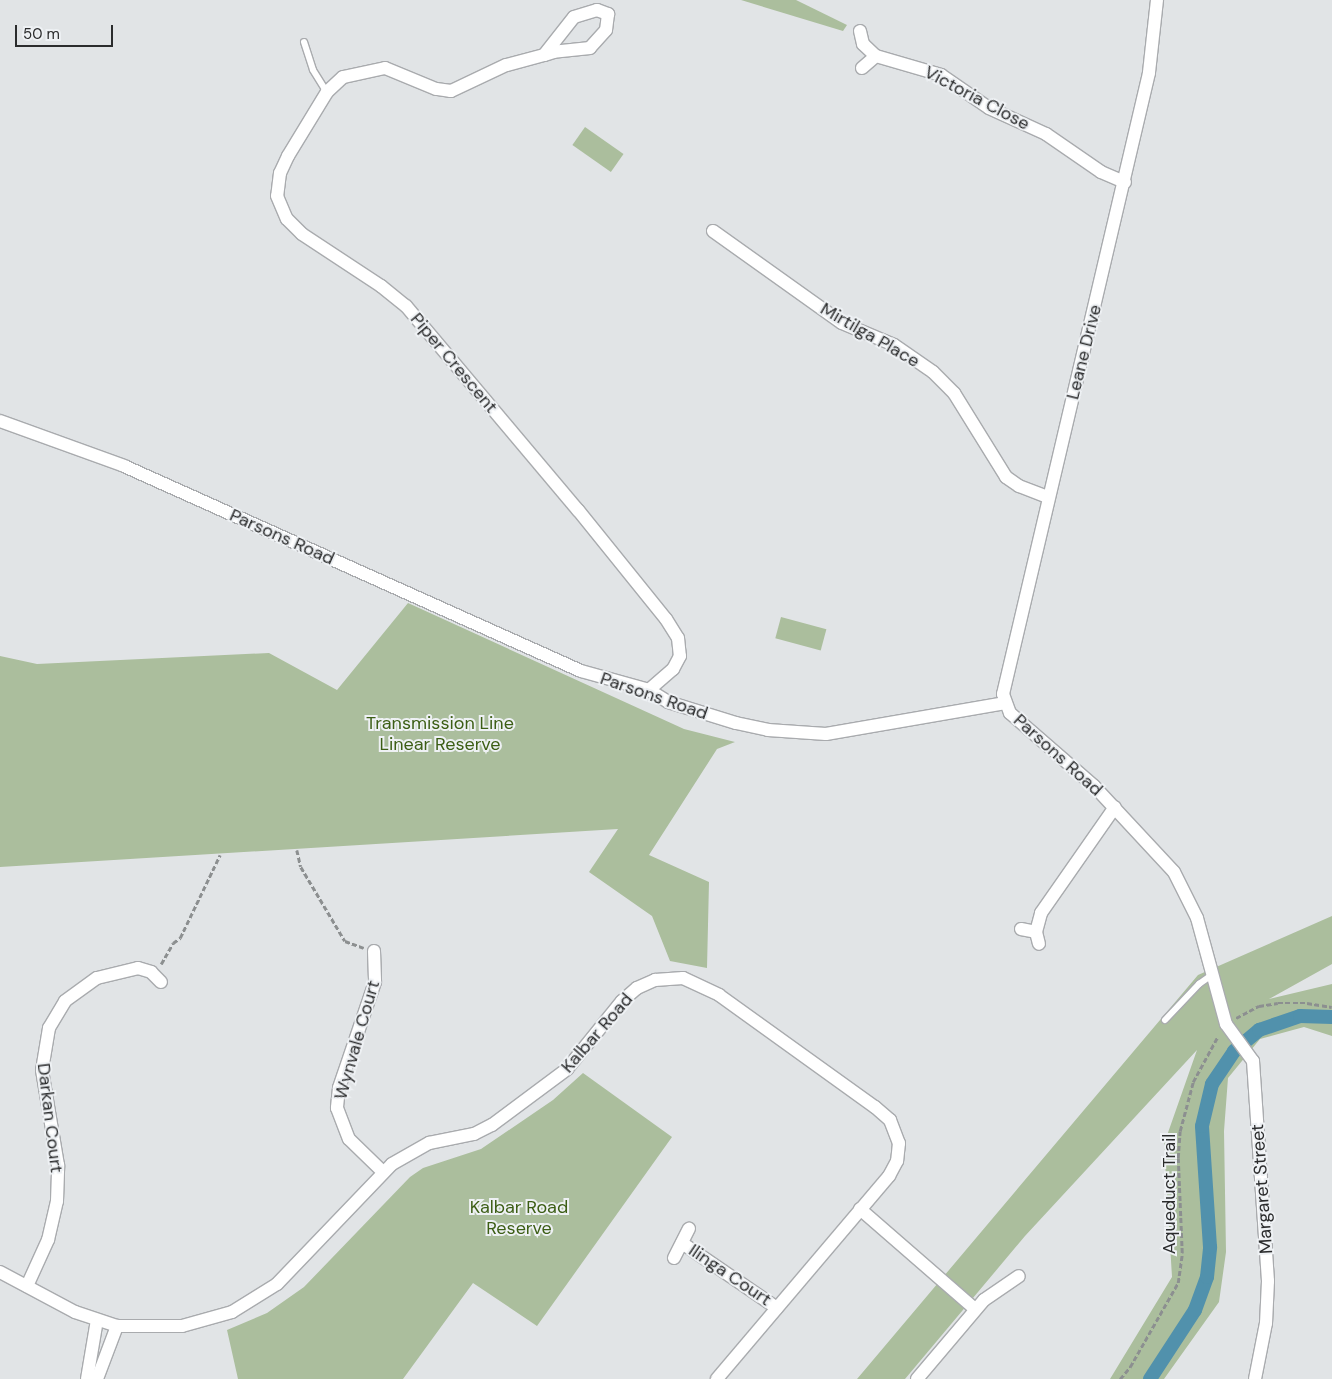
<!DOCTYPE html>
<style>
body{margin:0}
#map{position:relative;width:1332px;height:1379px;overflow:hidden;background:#e1e4e6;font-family:"DM Sans",sans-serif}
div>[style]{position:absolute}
.green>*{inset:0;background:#abbe9d;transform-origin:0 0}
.canal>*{height:14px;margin:-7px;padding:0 7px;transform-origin:7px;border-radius:7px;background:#5191ac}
.path>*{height:2.5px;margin-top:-1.25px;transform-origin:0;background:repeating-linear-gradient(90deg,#8c8f90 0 5px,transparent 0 7.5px)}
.roads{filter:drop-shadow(1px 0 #a9abae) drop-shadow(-1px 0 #a9abae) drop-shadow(0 1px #a9abae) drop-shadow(0 -1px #a9abae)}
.lane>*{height:6px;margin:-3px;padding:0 3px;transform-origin:3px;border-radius:3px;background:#fff}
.street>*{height:12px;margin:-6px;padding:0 6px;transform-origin:6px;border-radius:6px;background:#fff}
span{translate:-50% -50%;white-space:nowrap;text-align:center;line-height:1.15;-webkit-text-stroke:4px #eef1f4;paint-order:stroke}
.street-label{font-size:18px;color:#2b2c2d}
.park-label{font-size:18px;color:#3c5e15}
.scale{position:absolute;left:15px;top:25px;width:98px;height:22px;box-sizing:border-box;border:2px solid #2b2c2d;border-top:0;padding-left:6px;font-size:15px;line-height:18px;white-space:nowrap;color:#2b2c2d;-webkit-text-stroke:4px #eef1f4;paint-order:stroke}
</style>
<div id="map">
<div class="green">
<div style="clip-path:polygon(741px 0,796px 0,847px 25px,843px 31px)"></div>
<div style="left:585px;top:127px;width:47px;height:22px;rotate:35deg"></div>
<div style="clip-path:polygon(408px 603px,684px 729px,735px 742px,717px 749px,649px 855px,709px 882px,707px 968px,670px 961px,652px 916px,589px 872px,618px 829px,0 867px,0 656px,37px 664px,269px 653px,337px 690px)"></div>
<div style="left:781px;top:617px;width:47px;height:22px;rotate:15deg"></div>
<div style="clip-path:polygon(1332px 916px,1332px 964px,1269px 999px,1332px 984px,1332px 1036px,1304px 1027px,1260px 1039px,1228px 1078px,1224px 1131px,1226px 1252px,1219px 1302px,1164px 1379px,1110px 1379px,1172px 1277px,1164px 1144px,1197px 1050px,1025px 1236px,905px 1379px,857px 1379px,1198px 975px)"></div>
<div style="clip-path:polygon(583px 1073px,672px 1137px,537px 1326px,473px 1283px,403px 1379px,238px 1379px,227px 1330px,267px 1313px,304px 1287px,410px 1177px,423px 1168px,481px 1149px,553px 1100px)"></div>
</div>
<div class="canal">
<div style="left:1150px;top:1379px;width:82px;rotate:-56.9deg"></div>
<div style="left:1195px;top:1310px;width:35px;rotate:-70deg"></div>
<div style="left:1207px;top:1277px;width:30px;rotate:-84deg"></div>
<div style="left:1210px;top:1247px;width:121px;rotate:-93.8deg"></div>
<div style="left:1202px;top:1126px;width:43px;rotate:-76.6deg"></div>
<div style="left:1212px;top:1084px;width:40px;rotate:-56deg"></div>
<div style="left:1234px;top:1051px;width:33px;rotate:-40deg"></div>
<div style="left:1259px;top:1030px;width:43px;rotate:-18.9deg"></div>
<div style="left:1300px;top:1016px;width:32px;rotate:2deg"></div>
</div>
<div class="path">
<div style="left:297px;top:850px;width:17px;rotate:77deg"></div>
<div style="left:301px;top:867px;width:86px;rotate:59.3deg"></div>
<div style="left:345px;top:941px;width:20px;rotate:20deg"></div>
<div style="left:161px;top:964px;width:24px;rotate:-60deg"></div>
<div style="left:173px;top:943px;width:9px;rotate:-36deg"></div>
<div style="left:180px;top:938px;width:92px;rotate:-64.3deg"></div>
<div style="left:1236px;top:1018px;width:26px;rotate:-28deg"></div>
<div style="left:1259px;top:1006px;width:19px;rotate:-9deg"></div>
<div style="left:1278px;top:1003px;width:29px"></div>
<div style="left:1307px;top:1003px;width:25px;rotate:9deg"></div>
<div style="left:1120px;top:1379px;width:16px;rotate:-50deg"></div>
<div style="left:1130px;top:1367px;width:97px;rotate:-60.3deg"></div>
<div style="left:1178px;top:1283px;width:30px;rotate:-82deg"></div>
<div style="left:1182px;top:1253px;width:95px;rotate:-92.4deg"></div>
<div style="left:1178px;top:1158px;width:27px;rotate:-86deg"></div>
<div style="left:1180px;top:1131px;width:51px;rotate:-75.1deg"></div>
<div style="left:1193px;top:1082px;width:52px;rotate:-61.5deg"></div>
</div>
<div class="roads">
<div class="lane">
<div style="left:304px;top:42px;width:29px;rotate:72deg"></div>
<div style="left:313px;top:70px;width:26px;rotate:58deg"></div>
<div style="left:1165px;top:1020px;width:50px;rotate:-46.6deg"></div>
<div style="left:1199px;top:984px;width:16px;rotate:-35deg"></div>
</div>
<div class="street">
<div style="left:1157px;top:0;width:73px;rotate:96.3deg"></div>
<div style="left:1149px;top:73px;width:638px;rotate:103.23deg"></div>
<div style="left:1003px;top:694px;width:20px;rotate:70deg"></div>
<div style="left:1010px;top:713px;width:111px;rotate:41deg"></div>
<div style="left:1094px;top:786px;width:117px;rotate:47.1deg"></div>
<div style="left:1174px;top:872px;width:51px;rotate:63.4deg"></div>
<div style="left:1197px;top:918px;width:110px;rotate:74.7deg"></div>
<div style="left:1226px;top:1024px;width:46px;rotate:53.9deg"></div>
<div style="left:1253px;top:1061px;width:221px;rotate:86.1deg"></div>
<div style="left:1268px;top:1281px;width:42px;rotate:92.7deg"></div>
<div style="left:1266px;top:1323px;width:57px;rotate:101.1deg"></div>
<div style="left:860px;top:31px;width:13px;rotate:77deg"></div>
<div style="left:863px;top:44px;width:18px;rotate:43deg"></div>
<div style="left:876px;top:56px;width:68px;rotate:16.3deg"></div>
<div style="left:941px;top:75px;width:58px;rotate:34.5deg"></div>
<div style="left:989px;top:108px;width:63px;rotate:24.5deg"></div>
<div style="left:1046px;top:134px;width:67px;rotate:34.6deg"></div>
<div style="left:1101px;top:172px;width:26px;rotate:23deg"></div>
<div style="left:544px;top:55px;width:48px;rotate:-51.7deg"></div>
<div style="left:574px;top:17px;width:24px;rotate:-17deg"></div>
<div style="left:597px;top:10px;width:12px;rotate:20deg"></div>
<div style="left:608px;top:14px;width:16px;rotate:97deg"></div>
<div style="left:606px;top:30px;width:24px;rotate:132deg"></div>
<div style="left:590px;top:48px;width:36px;rotate:174deg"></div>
<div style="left:554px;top:52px;width:10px;rotate:163deg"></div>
<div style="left:544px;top:55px;width:39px;rotate:165deg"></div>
<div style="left:506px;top:65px;width:61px;rotate:154.7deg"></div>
<div style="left:451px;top:91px;width:15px;rotate:-172deg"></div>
<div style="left:436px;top:89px;width:55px;rotate:-157.6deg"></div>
<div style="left:385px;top:68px;width:43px;rotate:167.9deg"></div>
<div style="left:343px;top:77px;width:22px;rotate:137deg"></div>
<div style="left:327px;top:92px;width:75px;rotate:121.4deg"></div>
<div style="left:288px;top:156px;width:19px;rotate:115deg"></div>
<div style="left:280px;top:173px;width:23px;rotate:97deg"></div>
<div style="left:277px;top:196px;width:25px;rotate:67deg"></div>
<div style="left:287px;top:219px;width:21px;rotate:45deg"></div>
<div style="left:302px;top:234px;width:95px;rotate:33.4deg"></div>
<div style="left:381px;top:286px;width:32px;rotate:39deg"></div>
<div style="left:406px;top:306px;width:267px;rotate:49.9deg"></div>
<div style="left:578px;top:510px;width:140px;rotate:51.1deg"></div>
<div style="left:666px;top:619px;width:22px;rotate:58deg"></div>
<div style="left:678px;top:638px;width:18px;rotate:84deg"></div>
<div style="left:680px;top:656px;width:15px;rotate:118deg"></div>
<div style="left:673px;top:669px;width:32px;rotate:139deg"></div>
<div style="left:862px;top:68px;width:18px;rotate:-41deg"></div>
<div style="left:713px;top:231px;width:158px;rotate:35.5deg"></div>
<div style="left:842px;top:323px;width:56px;rotate:22.9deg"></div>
<div style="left:894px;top:345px;width:47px;rotate:34.7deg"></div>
<div style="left:933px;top:372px;width:30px;rotate:45deg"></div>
<div style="left:954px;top:393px;width:99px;rotate:58.2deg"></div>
<div style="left:1006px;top:477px;width:16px;rotate:35deg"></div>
<div style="left:1019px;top:486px;width:31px;rotate:21deg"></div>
<div style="left:0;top:421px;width:132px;rotate:19.9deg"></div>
<div style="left:124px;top:466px;width:501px;rotate:24.16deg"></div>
<div style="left:581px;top:671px;width:71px;rotate:15.6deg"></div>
<div style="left:649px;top:690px;width:22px;rotate:32deg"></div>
<div style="left:668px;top:702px;width:71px;rotate:17.2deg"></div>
<div style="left:736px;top:723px;width:33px;rotate:12deg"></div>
<div style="left:768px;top:730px;width:58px;rotate:3.9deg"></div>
<div style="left:826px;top:734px;width:182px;rotate:-9.8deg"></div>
<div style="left:1021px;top:929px;width:15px;rotate:11deg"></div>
<div style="left:1036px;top:932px;width:12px;rotate:76deg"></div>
<div style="left:1036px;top:932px;width:20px;rotate:-75deg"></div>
<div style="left:1041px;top:913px;width:129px;rotate:-55.1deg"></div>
<div style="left:374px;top:951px;width:31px;rotate:88deg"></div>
<div style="left:375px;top:982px;width:112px;rotate:108.8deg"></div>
<div style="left:339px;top:1088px;width:20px;rotate:96deg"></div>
<div style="left:337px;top:1108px;width:33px;rotate:69deg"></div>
<div style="left:349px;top:1139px;width:47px;rotate:44.1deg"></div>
<div style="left:860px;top:1209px;width:152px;rotate:41deg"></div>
<div style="left:682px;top:1243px;width:115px;rotate:34.4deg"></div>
<div style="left:674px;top:1258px;width:33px;rotate:-63deg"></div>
<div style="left:0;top:1272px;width:85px;rotate:28.1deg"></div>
<div style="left:75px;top:1312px;width:44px;rotate:18.4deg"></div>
<div style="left:117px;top:1326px;width:65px"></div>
<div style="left:182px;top:1326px;width:52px;rotate:-15.6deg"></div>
<div style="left:232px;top:1312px;width:53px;rotate:-31.9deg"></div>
<div style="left:277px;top:1284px;width:166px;rotate:-46.2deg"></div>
<div style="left:392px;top:1164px;width:43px;rotate:-29.6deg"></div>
<div style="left:429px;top:1143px;width:46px;rotate:-11.3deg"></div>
<div style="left:474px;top:1134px;width:20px;rotate:-27deg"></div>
<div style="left:492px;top:1125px;width:94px;rotate:-36.7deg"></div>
<div style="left:567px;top:1069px;width:87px;rotate:-51deg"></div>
<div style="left:622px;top:1001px;width:20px;rotate:-41deg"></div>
<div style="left:637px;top:988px;width:20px;rotate:-24deg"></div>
<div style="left:655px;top:980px;width:28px;rotate:-4deg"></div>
<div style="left:683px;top:978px;width:40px;rotate:25deg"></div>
<div style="left:719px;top:995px;width:192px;rotate:35.7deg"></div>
<div style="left:875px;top:1107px;width:20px;rotate:41deg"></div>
<div style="left:890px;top:1120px;width:25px;rotate:69deg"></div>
<div style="left:899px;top:1143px;width:18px;rotate:96deg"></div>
<div style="left:897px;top:1161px;width:17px;rotate:118deg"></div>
<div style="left:889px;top:1176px;width:266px;rotate:130.3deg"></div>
<div style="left:27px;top:1286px;width:51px;rotate:-65.5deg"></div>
<div style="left:48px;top:1240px;width:40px;rotate:-77deg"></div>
<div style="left:57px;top:1201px;width:36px;rotate:-88deg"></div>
<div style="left:58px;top:1165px;width:96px;rotate:-99.6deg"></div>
<div style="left:42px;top:1070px;width:43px;rotate:-80.5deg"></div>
<div style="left:49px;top:1028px;width:31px;rotate:-59deg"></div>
<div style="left:65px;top:1001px;width:39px;rotate:-36deg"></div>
<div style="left:97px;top:978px;width:42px;rotate:-13.7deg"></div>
<div style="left:138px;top:968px;width:14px;rotate:17deg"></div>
<div style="left:151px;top:972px;width:14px;rotate:45deg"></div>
<div style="left:87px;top:1379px;width:60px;rotate:-80.4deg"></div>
<div style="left:97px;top:1379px;width:57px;rotate:-69.3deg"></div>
<div style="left:917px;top:1379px;width:104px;rotate:-49.7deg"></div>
<div style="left:984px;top:1300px;width:42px;rotate:-34.4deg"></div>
</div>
</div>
<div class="street-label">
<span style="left:977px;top:98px;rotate:28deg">Victoria Close</span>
<span style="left:870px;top:335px;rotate:30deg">Mirtilga Place</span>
<span style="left:1084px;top:352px;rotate:-76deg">Leane Drive</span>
<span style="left:454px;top:363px;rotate:50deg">Piper Crescent</span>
<span style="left:282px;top:537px;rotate:24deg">Parsons Road</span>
<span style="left:654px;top:696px;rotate:19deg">Parsons Road</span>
<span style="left:1058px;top:755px;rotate:42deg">Parsons Road</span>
<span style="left:597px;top:1033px;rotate:-49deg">Kalbar Road</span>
<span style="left:357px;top:1040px;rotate:-74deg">Wynvale Court</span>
<span style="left:50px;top:1118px;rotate:83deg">Darkan Court</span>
<span style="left:1262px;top:1189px;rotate:-94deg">Margaret Street</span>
<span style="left:1169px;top:1194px;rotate:-90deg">Aqueduct Trail</span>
<span style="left:730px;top:1275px;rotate:34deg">Ilinga Court</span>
</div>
<div class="park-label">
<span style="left:440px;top:734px">Transmission Line<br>Linear Reserve</span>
<span style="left:519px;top:1218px">Kalbar Road<br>Reserve</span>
</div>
<div class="scale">50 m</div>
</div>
